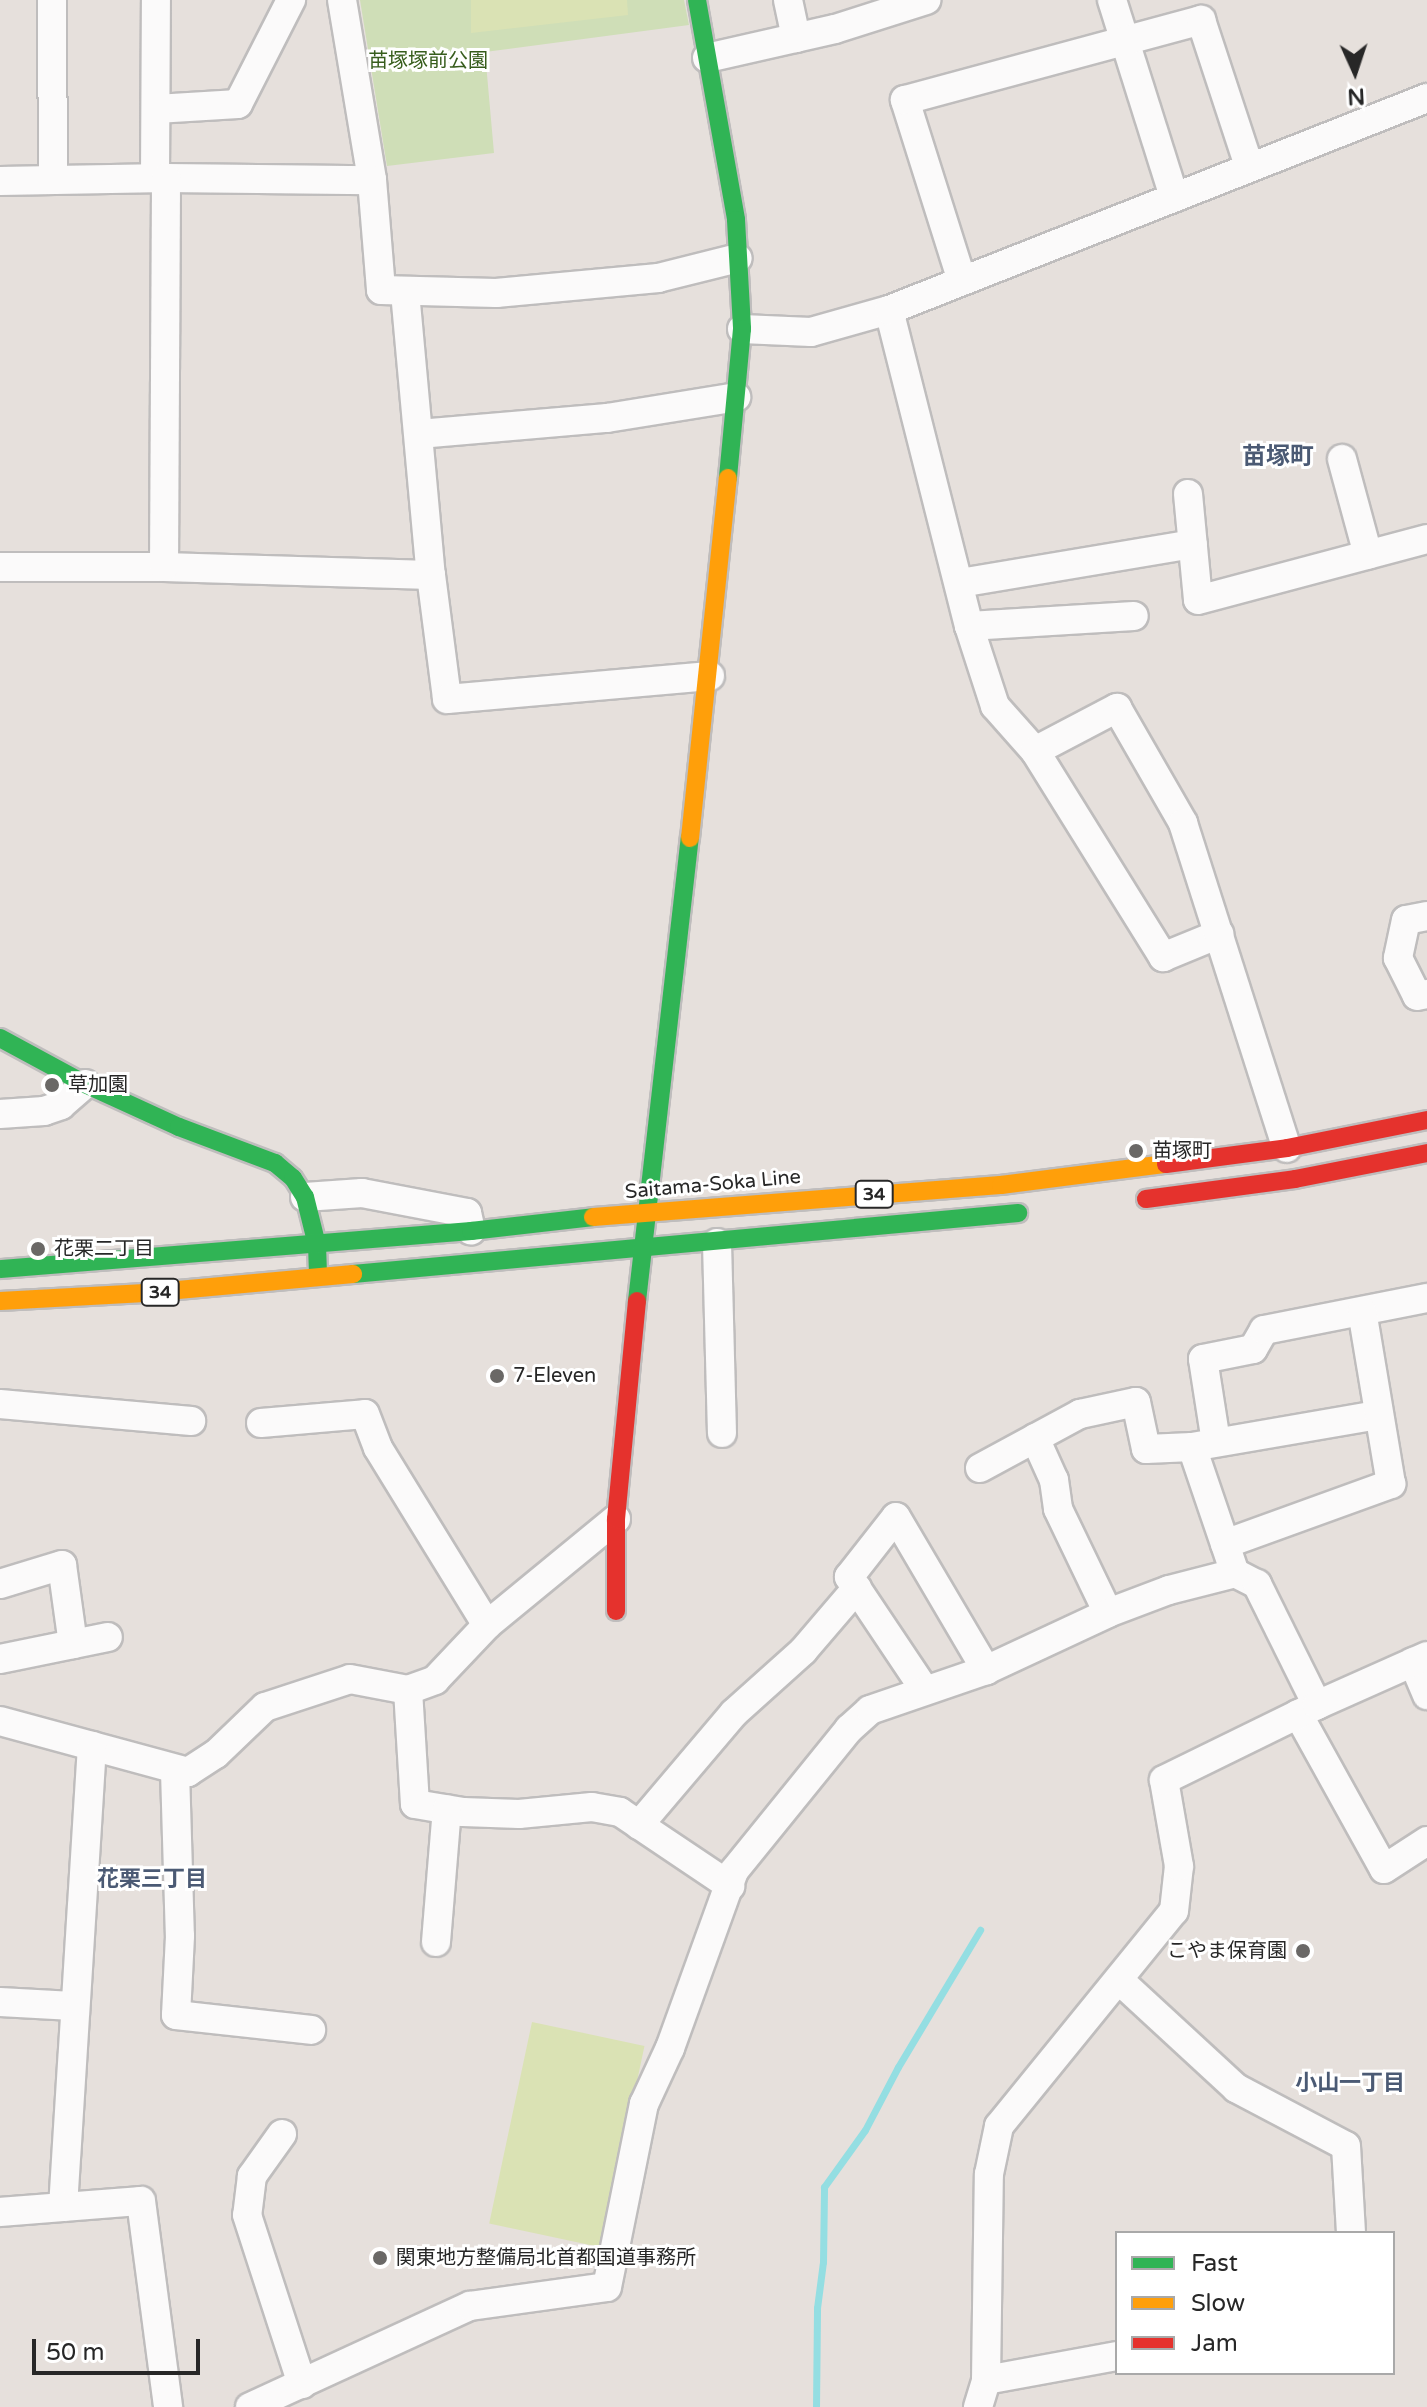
<!DOCTYPE html>
<meta charset="utf-8">
<style>
body{margin:0}
#map{position:relative;width:1427px;height:2407px;overflow:hidden;background:#e6e0dc;font-family:"Varela Round","Noto Sans JP",sans-serif}
div>[style]{position:absolute}
.green>*{inset:0;background:#cfdeb7}
.pitch>*{inset:0;background:#dae2b4;transform-origin:0 0}
.stream>*{height:7px;margin:-3.5px;padding:0 3.5px;transform-origin:3.5px;border-radius:3.5px;background:#94dee2}
.roads{filter:drop-shadow(2px 0 #bfbdbd) drop-shadow(-2px 0 #bfbdbd) drop-shadow(0 2px #bfbdbd) drop-shadow(0 -2px #bfbdbd)}
.street>*{height:28px;margin:-14px;padding:0 14px;transform-origin:14px;border-radius:14px;background:#fbfafa}
.fast>*{height:18px;margin:-9px;padding:0 9px;transform-origin:9px;border-radius:9px;background:#30b455}
.slow>*{height:18px;margin:-9px;padding:0 9px;transform-origin:9px;border-radius:9px;background:#ff9f0a}
.jam>*{height:18px;margin:-9px;padding:0 9px;transform-origin:9px;border-radius:9px;background:#e5322d}
.dots>*{width:22px;height:22px;translate:-50% -50%;box-sizing:border-box;border:4px solid #fff;border-radius:50%}
span{translate:-50% -50%;white-space:nowrap;text-align:center;line-height:1.15;-webkit-text-stroke:6px #fff;paint-order:stroke}
.shield-label span{padding:2px 6px;background:#fff;border:2px solid;border-radius:6px;-webkit-text-stroke-width:0}
.shield-label{font-size:18px;color:#272727;font-weight:700}
.park-label{font-size:20px;color:#375d1d}
.poi-label{font-size:20px;color:#272727}
.left{translate:0 -50%;text-align:left}
.right{translate:-100% -50%;text-align:right}
.street-label{font-size:20px;color:#272727}
.neighbourhood-label{font-size:22px;color:#4b5a74;font-weight:700}
.quarter-label{font-size:24px;color:#4b5a74;font-weight:700}
.legend{position:absolute;left:1115px;top:2231px;width:280px;height:144px;box-sizing:border-box;background:#fff;border:2px solid #a9a9a9;margin:0;padding:10px 14px;list-style:none;font-size:24px;color:#272727}
.legend li{display:flex;align-items:center;gap:16px;height:40px}
.legend b{width:40px;border:2px solid #a9a9a9}
.north{position:absolute;left:1315px;top:32px;width:80px;height:80px;-webkit-text-stroke:6px #fff;paint-order:stroke;rotate:177deg;font-size:22px;font-weight:700;line-height:32px;text-align:center;color:#272727}
.north::after{content:'';display:block;margin:auto;width:28px;height:36px;background:#272727;clip-path:polygon(50% 0,100% 100%,50% 72%,0 100%)}
.scale{position:absolute;left:32px;top:2339px;width:168px;height:36px;box-sizing:border-box;border:4px solid #272727;border-top:0;padding-left:10px;font-size:24px;line-height:28px;white-space:nowrap;color:#272727;-webkit-text-stroke:6px #fff;paint-order:stroke}
</style>
<div id="map">
<div class="green">
<div style="clip-path:polygon(360px 0,684px 0,689px 25px,485px 52px,494px 153px,387px 166px)"></div>
</div>
<div class="pitch">
<div style="clip-path:polygon(471px 0,627px 0,628px 15px,471px 33px)"></div>
<div style="left:532px;top:2022px;width:115px;height:206px;rotate:12deg"></div>
</div>
<div class="stream">
<div style="left:816px;top:2407px;width:99px;rotate:-89.4deg"></div>
<div style="left:817px;top:2308px;width:46px;rotate:-82.6deg"></div>
<div style="left:823px;top:2262px;width:75px;rotate:-89.2deg"></div>
<div style="left:824px;top:2187px;width:70px;rotate:-54.3deg"></div>
<div style="left:865px;top:2130px;width:71px;rotate:-62.4deg"></div>
<div style="left:898px;top:2067px;width:160px;rotate:-59.1deg"></div>
</div>
<div class="roads">
<div class="street">
<div style="left:52px;top:0;width:180px;rotate:89.7deg"></div>
<div style="left:342px;top:0;width:182px;rotate:80.5deg"></div>
<div style="left:372px;top:180px;width:110px;rotate:85.3deg"></div>
<div style="left:381px;top:290px;width:115px;rotate:1.5deg"></div>
<div style="left:496px;top:293px;width:163px;rotate:-5.3deg"></div>
<div style="left:658px;top:278px;width:82px;rotate:-14deg"></div>
<div style="left:788px;top:0;width:39px;rotate:78deg"></div>
<div style="left:1112px;top:0;width:207px;rotate:72.5deg"></div>
<div style="left:707px;top:58px;width:131px;rotate:-12.8deg"></div>
<div style="left:835px;top:29px;width:96px;rotate:-17.7deg"></div>
<div style="left:156px;top:109px;width:82px;rotate:-3.5deg"></div>
<div style="left:238px;top:104px;width:117px;rotate:-63deg"></div>
<div style="left:155px;top:178px;width:178px;rotate:-89.7deg"></div>
<div style="left:0;top:181px;width:166px;rotate:-1deg"></div>
<div style="left:166px;top:178px;width:206px;rotate:0.6deg"></div>
<div style="left:962px;top:281px;width:190px;rotate:-107.5deg"></div>
<div style="left:905px;top:100px;width:307px;rotate:-15.1deg"></div>
<div style="left:1201px;top:20px;width:154px;rotate:71.8deg"></div>
<div style="left:405px;top:292px;width:284px;rotate:84.8deg"></div>
<div style="left:431px;top:575px;width:125px;rotate:82.6deg"></div>
<div style="left:447px;top:699px;width:264px;rotate:-5deg"></div>
<div style="left:889px;top:310px;width:326px;rotate:75.8deg"></div>
<div style="left:969px;top:626px;width:84px;rotate:72deg"></div>
<div style="left:995px;top:706px;width:60px;rotate:48.4deg"></div>
<div style="left:1035px;top:751px;width:243px;rotate:58.1deg"></div>
<div style="left:1163px;top:957px;width:61px;rotate:-22.3deg"></div>
<div style="left:742px;top:329px;width:69px;rotate:2.5deg"></div>
<div style="left:811px;top:332px;width:81px;rotate:-15.8deg"></div>
<div style="left:889px;top:310px;width:578px;rotate:-21.51deg"></div>
<div style="left:419px;top:434px;width:189px;rotate:-4.9deg"></div>
<div style="left:607px;top:418px;width:131px;rotate:-9.2deg"></div>
<div style="left:1342px;top:459px;width:99px;rotate:74.8deg"></div>
<div style="left:1188px;top:494px;width:106px;rotate:84.6deg"></div>
<div style="left:1198px;top:600px;width:237px;rotate:-14.9deg"></div>
<div style="left:0;top:567px;width:164px"></div>
<div style="left:164px;top:567px;width:267px;rotate:1.7deg"></div>
<div style="left:164px;top:567px;width:389px;rotate:-89.7deg"></div>
<div style="left:960px;top:583px;width:236px;rotate:-9.5deg"></div>
<div style="left:969px;top:626px;width:165px;rotate:-3.5deg"></div>
<div style="left:1035px;top:751px;width:93px;rotate:-27.7deg"></div>
<div style="left:1117px;top:708px;width:133px;rotate:60.1deg"></div>
<div style="left:1183px;top:823px;width:341px;rotate:72.3deg"></div>
<div style="left:1427px;top:916px;width:21px;rotate:169deg"></div>
<div style="left:1406px;top:920px;width:39px;rotate:102deg"></div>
<div style="left:1398px;top:958px;width:42px;rotate:63.4deg"></div>
<div style="left:1417px;top:996px;width:10px;rotate:-11deg"></div>
<div style="left:0;top:1114px;width:44px;rotate:-3.9deg"></div>
<div style="left:44px;top:1111px;width:18px;rotate:-19deg"></div>
<div style="left:61px;top:1105px;width:32px;rotate:-41deg"></div>
<div style="left:305px;top:1197px;width:57px;rotate:-4deg"></div>
<div style="left:362px;top:1193px;width:107px;rotate:10.8deg"></div>
<div style="left:467px;top:1213px;width:18px;rotate:77deg"></div>
<div style="left:717px;top:1243px;width:190px;rotate:88.5deg"></div>
<div style="left:0;top:1404px;width:192px;rotate:5.1deg"></div>
<div style="left:261px;top:1423px;width:104px;rotate:-4.9deg"></div>
<div style="left:365px;top:1414px;width:36px;rotate:69deg"></div>
<div style="left:378px;top:1448px;width:208px;rotate:58.4deg"></div>
<div style="left:1035px;top:1438px;width:46px;rotate:65.7deg"></div>
<div style="left:1054px;top:1480px;width:29px;rotate:82deg"></div>
<div style="left:1058px;top:1509px;width:115px;rotate:64.3deg"></div>
<div style="left:1216px;top:1442px;width:84px;rotate:-98.9deg"></div>
<div style="left:1203px;top:1359px;width:51px;rotate:-11.3deg"></div>
<div style="left:1253px;top:1349px;width:22px;rotate:-60deg"></div>
<div style="left:1264px;top:1330px;width:166px;rotate:-11.1deg"></div>
<div style="left:1192px;top:1447px;width:133px;rotate:71.2deg"></div>
<div style="left:1235px;top:1573px;width:25px;rotate:27deg"></div>
<div style="left:1257px;top:1584px;width:135px;rotate:63.6deg"></div>
<div style="left:980px;top:1468px;width:114px;rotate:-28.4deg"></div>
<div style="left:1080px;top:1414px;width:57px;rotate:-12.1deg"></div>
<div style="left:1136px;top:1402px;width:48px;rotate:78deg"></div>
<div style="left:1146px;top:1449px;width:46px;rotate:-2.5deg"></div>
<div style="left:1192px;top:1447px;width:189px;rotate:-9.8deg"></div>
<div style="left:1225px;top:1544px;width:177px;rotate:-19.9deg"></div>
<div style="left:1391px;top:1484px;width:175px;rotate:-99.5deg"></div>
<div style="left:0;top:1584px;width:65px;rotate:-17deg"></div>
<div style="left:62px;top:1565px;width:80px;rotate:82.1deg"></div>
<div style="left:0;top:1659px;width:110px;rotate:-11.5deg"></div>
<div style="left:1413px;top:1662px;width:36px;rotate:67deg"></div>
<div style="left:924px;top:1689px;width:135px;rotate:-123.8deg"></div>
<div style="left:849px;top:1577px;width:76px;rotate:-51.9deg"></div>
<div style="left:896px;top:1517px;width:178px;rotate:59.5deg"></div>
<div style="left:408px;top:1690px;width:29px;rotate:-20deg"></div>
<div style="left:435px;top:1680px;width:76px;rotate:-46.6deg"></div>
<div style="left:487px;top:1625px;width:167px;rotate:-39.4deg"></div>
<div style="left:1298px;top:1714px;width:177px;rotate:61deg"></div>
<div style="left:1384px;top:1869px;width:51px;rotate:-33.1deg"></div>
<div style="left:0;top:1721px;width:195px;rotate:15.2deg"></div>
<div style="left:188px;top:1772px;width:33px;rotate:-33deg"></div>
<div style="left:216px;top:1754px;width:68px;rotate:-43.8deg"></div>
<div style="left:265px;top:1707px;width:89px;rotate:-18.2deg"></div>
<div style="left:350px;top:1679px;width:59px;rotate:10.7deg"></div>
<div style="left:408px;top:1690px;width:114px;rotate:86.5deg"></div>
<div style="left:415px;top:1804px;width:49px;rotate:9.5deg"></div>
<div style="left:463px;top:1812px;width:56px;rotate:2deg"></div>
<div style="left:519px;top:1814px;width:73px;rotate:-5.5deg"></div>
<div style="left:592px;top:1807px;width:28px;rotate:10deg"></div>
<div style="left:620px;top:1812px;width:133px;rotate:33.9deg"></div>
<div style="left:175px;top:1771px;width:165px;rotate:88.3deg"></div>
<div style="left:180px;top:1936px;width:79px;rotate:92.9deg"></div>
<div style="left:176px;top:2015px;width:136px;rotate:6.3deg"></div>
<div style="left:639px;top:1825px;width:147px;rotate:-49.7deg"></div>
<div style="left:734px;top:1713px;width:93px;rotate:-41.9deg"></div>
<div style="left:803px;top:1651px;width:83px;rotate:-49.4deg"></div>
<div style="left:436px;top:1942px;width:133px;rotate:-85.3deg"></div>
<div style="left:1119px;top:1980px;width:159px;rotate:42.7deg"></div>
<div style="left:1236px;top:2088px;width:124px;rotate:27.8deg"></div>
<div style="left:1346px;top:2146px;width:87px;rotate:86.7deg"></div>
<div style="left:0;top:2002px;width:73px;rotate:3.1deg"></div>
<div style="left:282px;top:2134px;width:52px;rotate:125.5deg"></div>
<div style="left:252px;top:2176px;width:39px;rotate:97deg"></div>
<div style="left:247px;top:2215px;width:178px;rotate:72deg"></div>
<div style="left:63px;top:2207px;width:462px;rotate:-86.4deg"></div>
<div style="left:0;top:2212px;width:141px;rotate:-4.5deg"></div>
<div style="left:141px;top:2201px;width:208px;rotate:82.5deg"></div>
<div style="left:986px;top:2380px;width:133px;rotate:-10.4deg"></div>
<div style="left:250px;top:2407px;width:242px;rotate:-24.7deg"></div>
<div style="left:470px;top:2306px;width:138px;rotate:-7.9deg"></div>
<div style="left:607px;top:2287px;width:187px;rotate:-78.6deg"></div>
<div style="left:644px;top:2104px;width:62px;rotate:-65.1deg"></div>
<div style="left:670px;top:2048px;width:188px;rotate:-70.1deg"></div>
<div style="left:734px;top:1871px;width:183px;rotate:-51deg"></div>
<div style="left:849px;top:1729px;width:28px;rotate:-42deg"></div>
<div style="left:870px;top:1710px;width:123px;rotate:-19deg"></div>
<div style="left:986px;top:1670px;width:135px;rotate:-25deg"></div>
<div style="left:1108px;top:1613px;width:65px;rotate:-20.7deg"></div>
<div style="left:1169px;top:1590px;width:68px;rotate:-14.4deg"></div>
<div style="left:978px;top:2407px;width:28px;rotate:-73deg"></div>
<div style="left:986px;top:2380px;width:206px;rotate:-89.2deg"></div>
<div style="left:989px;top:2174px;width:49px;rotate:-78.2deg"></div>
<div style="left:999px;top:2126px;width:277px;rotate:-50.9deg"></div>
<div style="left:1174px;top:1911px;width:45px;rotate:-83.7deg"></div>
<div style="left:1179px;top:1866px;width:87px;rotate:-99.9deg"></div>
<div style="left:1164px;top:1780px;width:170px;rotate:-26.1deg"></div>
<div style="left:1317px;top:1705px;width:120px;rotate:-24deg"></div>
</div>
<div class="fast">
<div style="left:697px;top:0;width:223px;rotate:79.9deg"></div>
<div style="left:736px;top:220px;width:109px;rotate:86.8deg"></div>
<div style="left:742px;top:329px;width:150px;rotate:95.4deg"></div>
<div style="left:0;top:1038px;width:97px;rotate:28.4deg"></div>
<div style="left:85px;top:1084px;width:103px;rotate:24.6deg"></div>
<div style="left:179px;top:1127px;width:103px;rotate:20.6deg"></div>
<div style="left:275px;top:1163px;width:23px;rotate:40deg"></div>
<div style="left:293px;top:1178px;width:22px;rotate:58deg"></div>
<div style="left:305px;top:1197px;width:49px;rotate:76deg"></div>
<div style="left:317px;top:1245px;width:27px;rotate:88deg"></div>
<div style="left:0;top:1269px;width:473px;rotate:-4.6deg"></div>
<div style="left:471px;top:1231px;width:123px;rotate:-6.5deg"></div>
<div style="left:353px;top:1274px;width:668px;rotate:-5.24deg"></div>
<div style="left:637px;top:1301px;width:466px;rotate:-83.5deg"></div>
</div>
<div class="slow">
<div style="left:690px;top:838px;width:362px;rotate:-84deg"></div>
<div style="left:593px;top:1217px;width:409px;rotate:-4.5deg"></div>
<div style="left:1001px;top:1185px;width:166px;rotate:-7.3deg"></div>
<div style="left:0;top:1301px;width:145px;rotate:-3.2deg"></div>
<div style="left:145px;top:1293px;width:209px;rotate:-5.2deg"></div>
</div>
<div class="jam">
<div style="left:1166px;top:1164px;width:122px;rotate:-7.5deg"></div>
<div style="left:1287px;top:1148px;width:143px;rotate:-11.3deg"></div>
<div style="left:1146px;top:1199px;width:150px;rotate:-7.6deg"></div>
<div style="left:1295px;top:1179px;width:135px;rotate:-11.1deg"></div>
<div style="left:616px;top:1611px;width:92px;rotate:-90deg"></div>
<div style="left:616px;top:1519px;width:219px;rotate:-84.5deg"></div>
</div>
</div>
<div class="dots">
<div style="left:52px;top:1085px;background:#6a6866"></div>
<div style="left:1136px;top:1151px;background:#6a6866"></div>
<div style="left:38px;top:1249px;background:#6a6866"></div>
<div style="left:497px;top:1376px;background:#6a6866"></div>
<div style="left:1303px;top:1951px;background:#6a6866"></div>
<div style="left:380px;top:2258px;background:#6a6866"></div>
</div>
<div class="shield-label">
<span style="left:874px;top:1194px">34</span>
<span style="left:160px;top:1292px">34</span>
</div>
<div class="park-label">
<span style="left:428px;top:61px">苗塚塚前公園</span>
</div>
<div class="poi-label">
<span class="left" style="left:68px;top:1085px">草加園</span>
<span class="left" style="left:1152px;top:1151px">苗塚町</span>
<span class="left" style="left:54px;top:1249px">花栗二丁目</span>
<span class="left" style="left:513px;top:1376px">7-Eleven</span>
<span class="right" style="left:1287px;top:1951px">こやま保育園</span>
<span class="left" style="left:396px;top:2258px">関東地方整備局北首都国道事務所</span>
</div>
<div class="street-label">
<span style="left:713px;top:1185px;rotate:-5deg">Saitama-Soka Line</span>
</div>
<div class="neighbourhood-label">
<span style="left:152px;top:1880px">花栗三丁目</span>
<span style="left:1350px;top:2084px">小山一丁目</span>
</div>
<div class="quarter-label">
<span style="left:1278px;top:457px">苗塚町</span>
</div>
<ul class="legend">
<li><b style="height:10px;background:#30b455"></b>Fast</li>
<li><b style="height:10px;background:#ff9f0a"></b>Slow</li>
<li><b style="height:10px;background:#e5322d"></b>Jam</li>
</ul>
<div class="north">N</div>
<div class="scale">50 m</div>
</div>
